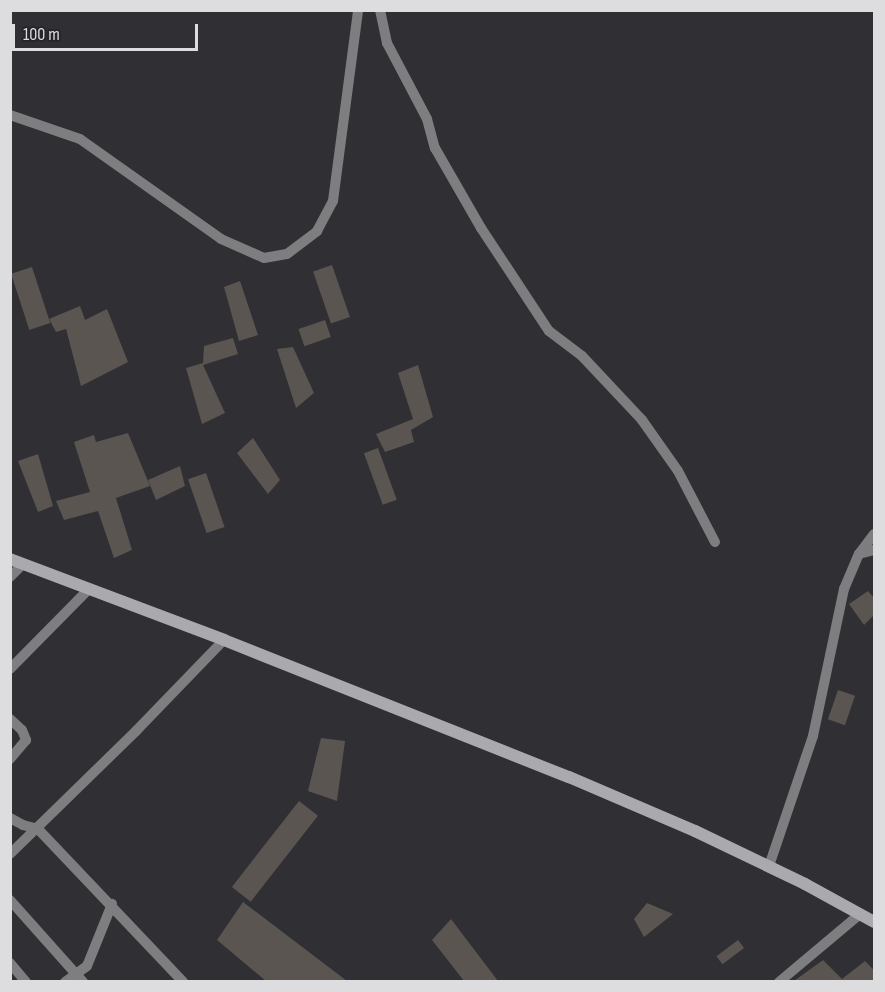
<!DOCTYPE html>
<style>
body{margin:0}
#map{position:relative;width:885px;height:992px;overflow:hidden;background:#2f2f34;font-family:"Sofia Sans Condensed",sans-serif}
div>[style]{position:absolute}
.building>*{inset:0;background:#5b5552;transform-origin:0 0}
.minor>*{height:10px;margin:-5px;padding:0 5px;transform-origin:5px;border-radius:5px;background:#7e7e81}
.secondary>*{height:12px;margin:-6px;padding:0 6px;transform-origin:6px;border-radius:6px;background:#aaaaae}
span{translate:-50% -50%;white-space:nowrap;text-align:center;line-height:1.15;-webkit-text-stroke:6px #25252a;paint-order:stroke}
.frame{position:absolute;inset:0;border:12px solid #dddde0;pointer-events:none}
.scale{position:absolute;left:12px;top:24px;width:186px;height:27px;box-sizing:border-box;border:3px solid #dddde0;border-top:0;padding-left:8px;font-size:18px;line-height:21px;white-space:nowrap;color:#dddde0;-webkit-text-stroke:4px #25252a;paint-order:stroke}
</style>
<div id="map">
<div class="building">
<div style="left:332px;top:265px;width:55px;height:20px;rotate:71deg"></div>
<div style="left:32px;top:267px;width:59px;height:22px;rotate:72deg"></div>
<div style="clip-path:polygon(240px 281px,258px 335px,239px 341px,224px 287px)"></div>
<div style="clip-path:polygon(80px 306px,85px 320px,107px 309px,128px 362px,81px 386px,66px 329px,56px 332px,49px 319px)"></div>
<div style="left:325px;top:320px;width:18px;height:28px;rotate:71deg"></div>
<div style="clip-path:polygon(233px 338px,238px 354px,203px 365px,225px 413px,202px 424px,186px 368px,203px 363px,204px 346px)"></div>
<div style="clip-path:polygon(293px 347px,314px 393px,296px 408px,277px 349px)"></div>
<div style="clip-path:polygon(418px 365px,433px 417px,411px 430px,414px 442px,385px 452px,376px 434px,413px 419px,398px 373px)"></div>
<div style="clip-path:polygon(128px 433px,150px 486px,116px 498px,132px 550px,114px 558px,98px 511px,64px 520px,56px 501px,90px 492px,74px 442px,94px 435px,96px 442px)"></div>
<div style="clip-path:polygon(253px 438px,280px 480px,268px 494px,237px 453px)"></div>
<div style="left:378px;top:448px;width:55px;height:15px;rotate:70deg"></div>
<div style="clip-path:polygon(38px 454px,53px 506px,38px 512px,18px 461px)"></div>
<div style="clip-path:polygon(180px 466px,185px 486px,156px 500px,148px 480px)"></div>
<div style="left:206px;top:473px;width:57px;height:19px;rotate:71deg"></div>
<div style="clip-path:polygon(868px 591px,874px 598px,874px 615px,864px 625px,849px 604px)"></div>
<div style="left:838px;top:690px;width:18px;height:31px;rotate:19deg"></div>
<div style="clip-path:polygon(321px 738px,345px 741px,337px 801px,308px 791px)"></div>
<div style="left:299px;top:801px;width:24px;height:109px;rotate:38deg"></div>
<div style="clip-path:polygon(243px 902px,347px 981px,266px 981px,217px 940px)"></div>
<div style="clip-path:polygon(647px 903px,673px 914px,644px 937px,634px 919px)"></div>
<div style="clip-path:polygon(451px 919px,498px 981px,464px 981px,432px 940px)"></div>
<div style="left:738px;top:940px;width:10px;height:27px;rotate:53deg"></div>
<div style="clip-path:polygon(823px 960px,842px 979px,865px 961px,874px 970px,874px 981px,794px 981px)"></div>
</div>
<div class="minor">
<div style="left:380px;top:10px;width:34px;rotate:78deg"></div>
<div style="left:387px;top:43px;width:86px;rotate:62.2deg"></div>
<div style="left:427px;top:119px;width:30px;rotate:75deg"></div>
<div style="left:435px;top:148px;width:92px;rotate:60.1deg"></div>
<div style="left:481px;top:228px;width:123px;rotate:56.6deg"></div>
<div style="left:549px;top:331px;width:41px;rotate:37.1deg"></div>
<div style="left:582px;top:356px;width:88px;rotate:46.8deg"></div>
<div style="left:642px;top:420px;width:62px;rotate:54.8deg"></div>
<div style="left:678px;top:471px;width:80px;rotate:62.5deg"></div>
<div style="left:10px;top:115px;width:74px;rotate:18.9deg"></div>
<div style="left:80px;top:139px;width:173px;rotate:35.3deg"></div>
<div style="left:221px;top:239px;width:47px;rotate:23.8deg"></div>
<div style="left:264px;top:258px;width:23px;rotate:-10deg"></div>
<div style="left:287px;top:254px;width:38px;rotate:-37deg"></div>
<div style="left:317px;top:231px;width:34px;rotate:-62deg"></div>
<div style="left:333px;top:201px;width:193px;rotate:-82.5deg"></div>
<div style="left:859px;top:554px;width:16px;rotate:-15deg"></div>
<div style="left:10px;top:577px;width:18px;rotate:-45deg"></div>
<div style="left:10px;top:669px;width:112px;rotate:-45.4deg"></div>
<div style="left:10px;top:719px;width:16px;rotate:43deg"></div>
<div style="left:22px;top:730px;width:11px;rotate:68deg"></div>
<div style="left:26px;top:740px;width:25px;rotate:130deg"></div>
<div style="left:10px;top:818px;width:15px;rotate:28deg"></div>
<div style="left:23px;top:825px;width:16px;rotate:15deg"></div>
<div style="left:38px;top:829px;width:211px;rotate:46.5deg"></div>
<div style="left:10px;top:854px;width:176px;rotate:-44.3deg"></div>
<div style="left:136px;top:731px;width:127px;rotate:-46deg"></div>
<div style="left:769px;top:866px;width:137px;rotate:-71.3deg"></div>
<div style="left:813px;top:736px;width:150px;rotate:-78.1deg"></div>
<div style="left:844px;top:589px;width:38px;rotate:-67deg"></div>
<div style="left:859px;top:554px;width:25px;rotate:-53deg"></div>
<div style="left:10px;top:900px;width:110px;rotate:48.3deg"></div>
<div style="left:10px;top:963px;width:25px;rotate:50deg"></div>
<div style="left:65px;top:982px;width:27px;rotate:-36deg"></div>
<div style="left:87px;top:966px;width:67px;rotate:-68deg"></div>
<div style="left:779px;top:982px;width:106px;rotate:-40deg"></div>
</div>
<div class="secondary">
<div style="left:10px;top:559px;width:229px;rotate:20.7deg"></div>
<div style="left:224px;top:640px;width:371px;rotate:21.7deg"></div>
<div style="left:569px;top:777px;width:137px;rotate:23.2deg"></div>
<div style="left:695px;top:831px;width:122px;rotate:25.7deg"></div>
<div style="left:805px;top:884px;width:79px;rotate:28.8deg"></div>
</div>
<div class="frame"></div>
<div class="scale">100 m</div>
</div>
